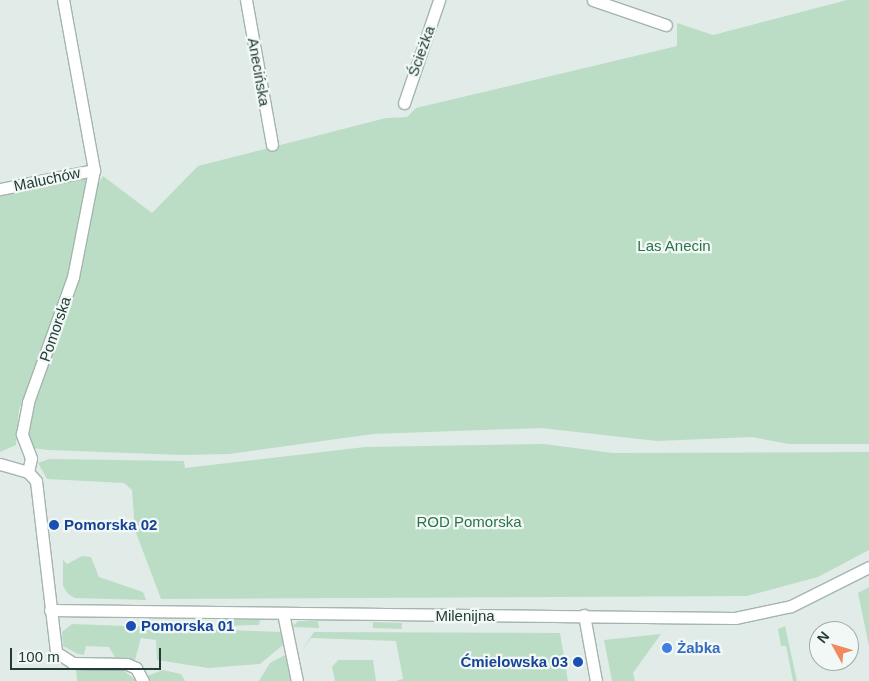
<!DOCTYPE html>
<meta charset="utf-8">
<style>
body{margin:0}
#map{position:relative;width:869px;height:681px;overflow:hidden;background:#e1ece8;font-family:Arial,sans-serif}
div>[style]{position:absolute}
.green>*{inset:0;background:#bbddc6;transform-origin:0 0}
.roads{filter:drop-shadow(1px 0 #a4b4af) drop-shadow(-1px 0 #a4b4af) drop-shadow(0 1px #a4b4af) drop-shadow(0 -1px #a4b4af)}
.street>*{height:11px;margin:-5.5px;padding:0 5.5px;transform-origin:5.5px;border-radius:5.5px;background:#fff}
.dots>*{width:14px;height:14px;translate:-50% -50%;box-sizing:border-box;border:2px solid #f2f8f5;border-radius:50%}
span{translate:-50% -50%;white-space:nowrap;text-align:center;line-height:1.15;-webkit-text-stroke:4.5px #f2f8f5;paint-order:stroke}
.street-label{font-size:15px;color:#223c37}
.park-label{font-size:15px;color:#2d724c}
.transit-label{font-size:15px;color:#164399;font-weight:700}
.left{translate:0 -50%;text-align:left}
.right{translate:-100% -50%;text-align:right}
.shop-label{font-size:15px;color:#366cbe;font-weight:700}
.north{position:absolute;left:809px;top:621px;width:50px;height:50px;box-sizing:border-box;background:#f2f8f5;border:1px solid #9fada9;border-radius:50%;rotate:309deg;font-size:14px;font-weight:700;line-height:20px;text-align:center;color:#223c37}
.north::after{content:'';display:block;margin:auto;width:18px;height:22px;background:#f0895c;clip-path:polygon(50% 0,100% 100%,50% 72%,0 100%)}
.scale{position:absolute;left:10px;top:648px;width:151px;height:22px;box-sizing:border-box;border:2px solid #223c37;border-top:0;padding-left:6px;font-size:15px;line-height:18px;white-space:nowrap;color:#223c37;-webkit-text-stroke:4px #f2f8f5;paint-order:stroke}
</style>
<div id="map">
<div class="green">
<div style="clip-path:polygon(847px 0,869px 0,869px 444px,789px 444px,752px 437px,657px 441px,541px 428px,373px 434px,229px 454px,183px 455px,48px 450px,32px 448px,26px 439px,33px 404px,62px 324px,88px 236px,95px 189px,103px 176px,152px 213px,198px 166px,386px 118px,407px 117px,416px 108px,677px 46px,677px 23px,713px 35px)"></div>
<div style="clip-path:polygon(90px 177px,74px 259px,19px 410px,16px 445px,0 452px,0 195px)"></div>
<div style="clip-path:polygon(544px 444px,613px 453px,869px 452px,869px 550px,818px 577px,747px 596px,161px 599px,135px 530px,132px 490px,124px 483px,47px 479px,38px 463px,49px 459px,184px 461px,185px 468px,365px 447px)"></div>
<div style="clip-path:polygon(82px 556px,91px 557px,99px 577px,143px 592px,146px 600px,75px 598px,68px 594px,63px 586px,63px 560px,67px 564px)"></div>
<div style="clip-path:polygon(869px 587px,869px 646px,858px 593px)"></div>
<div style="clip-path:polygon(224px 619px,260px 620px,259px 625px,224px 626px)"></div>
<div style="clip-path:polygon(298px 621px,318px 621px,319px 628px,292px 627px)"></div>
<div style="left:373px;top:622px;width:29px;height:6px;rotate:2deg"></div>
<div style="clip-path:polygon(72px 624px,281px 632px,283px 645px,260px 664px,208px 668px,157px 660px,156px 640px,141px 638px,135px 660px,116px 659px,109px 647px,86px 646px,84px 655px,78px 654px,63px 646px,62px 632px)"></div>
<div style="clip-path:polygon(785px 626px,797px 681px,793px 681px,786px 646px,781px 646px,778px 629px)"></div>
<div style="clip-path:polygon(314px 632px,560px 633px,568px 681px,396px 681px,403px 679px,396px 641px,311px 638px,300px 653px)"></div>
<div style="clip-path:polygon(661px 634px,633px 673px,635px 681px,612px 681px,604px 640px)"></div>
<div style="clip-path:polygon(285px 655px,291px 681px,259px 681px,270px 663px)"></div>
<div style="clip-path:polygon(338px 660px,373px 660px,376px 681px,335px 681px,332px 667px)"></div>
<div style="clip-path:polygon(76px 669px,124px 671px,137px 681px,77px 681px)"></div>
<div style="clip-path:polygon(163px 670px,181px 674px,185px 681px,148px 681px,147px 676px)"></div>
</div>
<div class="roads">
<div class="street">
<div style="left:246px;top:0;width:147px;rotate:79.8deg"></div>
<div style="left:593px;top:0;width:77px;rotate:18.9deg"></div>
<div style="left:404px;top:103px;width:109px;rotate:-71.2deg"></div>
<div style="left:0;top:189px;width:96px;rotate:-11.4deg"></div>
<div style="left:0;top:464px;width:29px;rotate:16deg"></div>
<div style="left:28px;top:472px;width:12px;rotate:48deg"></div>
<div style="left:36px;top:481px;width:172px;rotate:83.3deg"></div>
<div style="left:56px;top:652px;width:20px;rotate:33deg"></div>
<div style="left:73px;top:663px;width:54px;rotate:1.1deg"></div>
<div style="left:127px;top:664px;width:10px;rotate:24deg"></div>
<div style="left:136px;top:668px;width:15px;rotate:62deg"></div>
<div style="left:28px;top:472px;width:14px;rotate:-78deg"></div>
<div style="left:31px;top:458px;width:26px;rotate:-111deg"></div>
<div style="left:22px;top:434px;width:33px;rotate:-79deg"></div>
<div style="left:28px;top:402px;width:133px;rotate:-70.2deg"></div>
<div style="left:73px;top:277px;width:109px;rotate:-78.9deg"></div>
<div style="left:94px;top:170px;width:173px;rotate:-100.3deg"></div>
<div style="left:50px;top:610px;width:685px;rotate:0.67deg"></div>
<div style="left:735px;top:618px;width:57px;rotate:-12.1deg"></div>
<div style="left:791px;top:606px;width:87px;rotate:-26.6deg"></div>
<div style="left:283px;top:613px;width:69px;rotate:78.4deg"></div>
<div style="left:584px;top:615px;width:67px;rotate:79.7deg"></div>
</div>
</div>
<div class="dots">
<div style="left:54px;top:525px;background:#1a4fb4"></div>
<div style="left:131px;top:626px;background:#1a4fb4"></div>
<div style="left:667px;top:648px;background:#3f7fe0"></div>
<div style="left:578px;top:662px;background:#1a4fb4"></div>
</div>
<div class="street-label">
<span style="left:421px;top:51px;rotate:-70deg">Ścieżka</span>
<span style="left:259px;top:72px;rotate:80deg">Anecińska</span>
<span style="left:47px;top:179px;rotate:-12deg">Maluchów</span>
<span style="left:55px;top:329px;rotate:-71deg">Pomorska</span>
<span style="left:465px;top:616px">Milenijna</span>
</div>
<div class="park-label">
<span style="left:674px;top:246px">Las Anecin</span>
<span style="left:469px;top:522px">ROD Pomorska</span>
</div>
<div class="transit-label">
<span class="left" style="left:64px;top:525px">Pomorska 02</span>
<span class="left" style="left:141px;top:626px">Pomorska 01</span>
<span class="right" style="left:568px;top:662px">Ćmielowska 03</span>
</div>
<div class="shop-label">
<span class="left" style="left:677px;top:648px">Żabka</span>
</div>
<div class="north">N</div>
<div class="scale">100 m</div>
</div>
